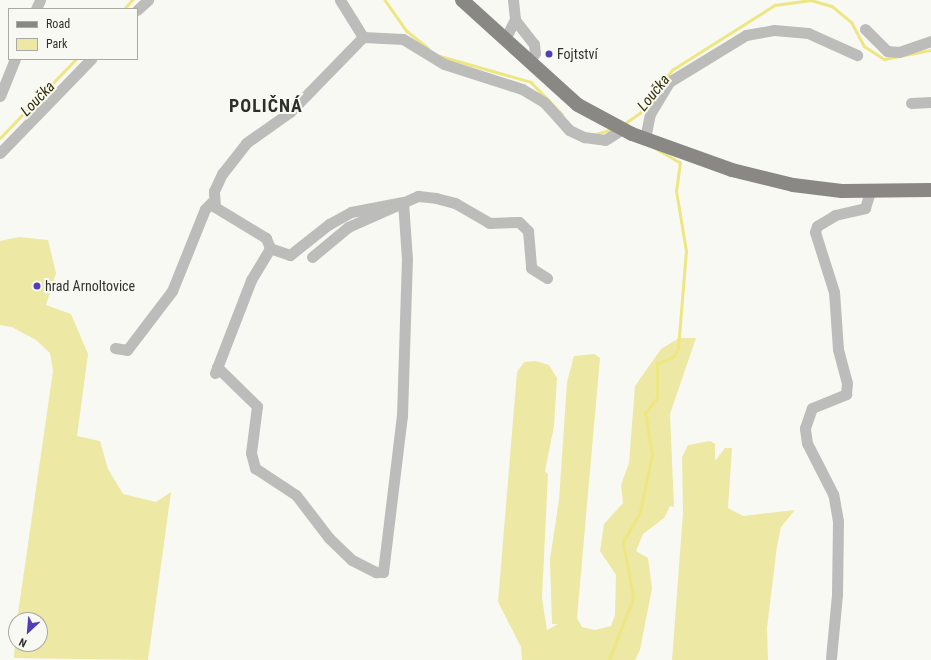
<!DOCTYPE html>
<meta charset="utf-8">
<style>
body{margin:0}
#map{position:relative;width:931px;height:660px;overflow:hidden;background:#f9f9f4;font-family:"Roboto Condensed",sans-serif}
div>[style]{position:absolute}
.green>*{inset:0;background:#ede8a4}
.stream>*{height:2.5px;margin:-1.25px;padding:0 1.25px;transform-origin:1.25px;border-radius:1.25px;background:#ede682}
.minor>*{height:11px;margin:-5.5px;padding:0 5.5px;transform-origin:5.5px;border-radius:5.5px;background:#bcbcba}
.major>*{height:14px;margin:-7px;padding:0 7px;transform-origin:7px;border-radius:7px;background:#898885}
.dots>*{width:11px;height:11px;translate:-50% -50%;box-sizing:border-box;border:2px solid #f9f9f4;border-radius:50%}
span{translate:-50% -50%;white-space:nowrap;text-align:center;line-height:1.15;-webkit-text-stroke:4px #f9f9f4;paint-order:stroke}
.poi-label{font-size:14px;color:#31312f}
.left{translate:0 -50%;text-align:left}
.water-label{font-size:15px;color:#333003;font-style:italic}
.district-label{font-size:18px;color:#2e2e2b;font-weight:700;letter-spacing:1px}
.legend{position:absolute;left:8px;top:8px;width:130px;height:52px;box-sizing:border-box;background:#f9f9f4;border:1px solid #a9a9a5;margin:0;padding:5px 7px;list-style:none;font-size:12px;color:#31312f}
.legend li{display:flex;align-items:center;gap:8px;height:20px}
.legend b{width:20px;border:1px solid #a9a9a5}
.north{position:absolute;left:8px;top:612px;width:40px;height:40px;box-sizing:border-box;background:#f9f9f4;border:1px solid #a9a9a5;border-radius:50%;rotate:206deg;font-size:11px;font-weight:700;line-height:16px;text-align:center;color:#31312f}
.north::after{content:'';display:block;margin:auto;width:14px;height:18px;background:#533eb6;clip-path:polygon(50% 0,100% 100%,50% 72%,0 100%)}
</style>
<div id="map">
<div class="green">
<div style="clip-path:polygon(19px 237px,48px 240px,56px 273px,46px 305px,71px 314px,88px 354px,77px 436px,100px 441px,108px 469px,123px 494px,156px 502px,171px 492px,148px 660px,14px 658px,16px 627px,16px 644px,40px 644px,40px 620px,17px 620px,53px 371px,50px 353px,36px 340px,12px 327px,0 325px,0 241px)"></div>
<div style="clip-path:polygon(679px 338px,696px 338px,670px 414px,674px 507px,670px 506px,664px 518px,643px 534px,636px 551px,648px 558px,652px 588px,640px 650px,635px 660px,522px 660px,521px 647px,498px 602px,517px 372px,524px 362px,536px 361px,549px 365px,557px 378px,554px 426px,545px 471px,548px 474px,542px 598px,547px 630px,558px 624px,552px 624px,550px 559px,559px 500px,567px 382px,574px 356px,594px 354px,600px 358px,577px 618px,582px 627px,595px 630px,611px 626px,615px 615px,616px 575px,600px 551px,604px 524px,623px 503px,621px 485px,629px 463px,635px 386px,661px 349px)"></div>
<div style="clip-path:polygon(710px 441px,715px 444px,715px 461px,725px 448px,732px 448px,728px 508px,743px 516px,795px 510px,781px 527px,777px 546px,767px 628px,768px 660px,672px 660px,683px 513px,682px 457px,688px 445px)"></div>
</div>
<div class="stream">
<div style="left:385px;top:0;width:38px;rotate:55deg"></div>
<div style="left:407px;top:31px;width:27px;rotate:39deg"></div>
<div style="left:124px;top:9px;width:12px;rotate:-48deg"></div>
<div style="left:440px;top:56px;width:95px;rotate:15.9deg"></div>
<div style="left:531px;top:82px;width:45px;rotate:45.9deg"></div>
<div style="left:624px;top:124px;width:19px;rotate:-35deg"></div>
<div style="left:640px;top:113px;width:54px;rotate:-53.3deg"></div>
<div style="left:672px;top:70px;width:122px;rotate:-32.3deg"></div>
<div style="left:775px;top:5px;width:36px;rotate:-8deg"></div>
<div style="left:811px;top:0;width:22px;rotate:16deg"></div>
<div style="left:832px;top:6px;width:26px;rotate:40deg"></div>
<div style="left:852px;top:23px;width:26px;rotate:62deg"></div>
<div style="left:864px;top:46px;width:24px;rotate:33deg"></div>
<div style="left:884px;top:59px;width:48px;rotate:-10.8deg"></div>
<div style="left:596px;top:134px;width:17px;rotate:-17deg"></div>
<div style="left:0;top:138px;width:110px;rotate:-46.1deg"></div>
<div style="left:609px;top:660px;width:66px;rotate:-68.8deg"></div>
<div style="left:633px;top:598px;width:57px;rotate:-100.1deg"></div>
<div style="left:623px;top:542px;width:34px;rotate:-60deg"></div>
<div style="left:640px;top:512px;width:59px;rotate:-78.3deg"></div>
<div style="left:652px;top:454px;width:42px;rotate:-99.7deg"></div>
<div style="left:645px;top:413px;width:19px;rotate:-51deg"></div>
<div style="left:657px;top:398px;width:34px;rotate:-90deg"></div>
<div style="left:657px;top:364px;width:19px;rotate:-25deg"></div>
<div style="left:674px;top:356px;width:9px;rotate:-63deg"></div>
<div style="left:678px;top:348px;width:97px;rotate:-85.3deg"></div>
<div style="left:686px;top:251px;width:61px;rotate:-99.5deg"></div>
<div style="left:676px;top:191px;width:28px;rotate:-82deg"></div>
<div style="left:680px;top:163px;width:32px;rotate:-150deg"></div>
</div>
<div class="minor">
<div style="left:340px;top:0;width:44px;rotate:58.1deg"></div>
<div style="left:363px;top:37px;width:40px;rotate:2.9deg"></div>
<div style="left:403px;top:39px;width:48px;rotate:31.4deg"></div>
<div style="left:444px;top:64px;width:82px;rotate:17.8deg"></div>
<div style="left:522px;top:89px;width:26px;rotate:31deg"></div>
<div style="left:544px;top:102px;width:38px;rotate:48deg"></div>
<div style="left:569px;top:130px;width:17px;rotate:25deg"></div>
<div style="left:584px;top:137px;width:21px;rotate:8deg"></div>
<div style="left:605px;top:140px;width:19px;rotate:-32deg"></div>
<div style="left:36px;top:9px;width:10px;rotate:-66deg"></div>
<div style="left:137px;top:10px;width:15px;rotate:-42deg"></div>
<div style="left:515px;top:20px;width:31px;rotate:52deg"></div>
<div style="left:534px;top:44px;width:9px;rotate:84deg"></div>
<div style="left:535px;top:53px;width:9px;rotate:126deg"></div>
<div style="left:865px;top:29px;width:31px;rotate:45deg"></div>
<div style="left:887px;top:51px;width:12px;rotate:5deg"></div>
<div style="left:899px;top:52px;width:34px;rotate:-19deg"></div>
<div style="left:506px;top:37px;width:20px;rotate:-63deg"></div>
<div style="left:515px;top:19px;width:19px;rotate:-96deg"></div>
<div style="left:0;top:96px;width:40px;rotate:-68deg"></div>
<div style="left:911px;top:103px;width:20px;rotate:-3deg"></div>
<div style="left:645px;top:139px;width:25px;rotate:-79deg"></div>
<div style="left:650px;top:114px;width:37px;rotate:-59deg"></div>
<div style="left:669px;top:82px;width:90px;rotate:-31.4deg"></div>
<div style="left:746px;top:35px;width:28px;rotate:-10deg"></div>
<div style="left:774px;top:30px;width:34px;rotate:5deg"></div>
<div style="left:808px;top:33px;width:54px;rotate:24.2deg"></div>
<div style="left:0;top:153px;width:131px;rotate:-45.9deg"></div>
<div style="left:312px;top:257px;width:47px;rotate:-39.8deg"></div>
<div style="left:348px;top:227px;width:77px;rotate:-23.9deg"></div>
<div style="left:418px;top:196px;width:18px;rotate:6deg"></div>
<div style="left:436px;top:198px;width:20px;rotate:15deg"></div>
<div style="left:455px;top:203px;width:39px;rotate:30deg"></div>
<div style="left:489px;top:223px;width:30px;rotate:-2deg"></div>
<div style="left:519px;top:222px;width:13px;rotate:45deg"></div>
<div style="left:528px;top:231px;width:37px;rotate:85deg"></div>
<div style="left:531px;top:268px;width:19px;rotate:32deg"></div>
<div style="left:115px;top:348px;width:12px;rotate:9deg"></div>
<div style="left:127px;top:350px;width:74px;rotate:-52.7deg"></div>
<div style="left:172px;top:291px;width:88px;rotate:-68.1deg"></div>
<div style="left:205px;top:209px;width:10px;rotate:-45deg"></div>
<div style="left:217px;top:367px;width:56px;rotate:44.3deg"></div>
<div style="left:257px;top:406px;width:47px;rotate:97.3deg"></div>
<div style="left:251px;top:453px;width:16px;rotate:75deg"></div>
<div style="left:255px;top:468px;width:49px;rotate:33.4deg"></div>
<div style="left:296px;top:495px;width:54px;rotate:52.5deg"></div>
<div style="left:329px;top:538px;width:32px;rotate:44deg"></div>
<div style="left:352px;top:560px;width:27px;rotate:27deg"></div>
<div style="left:376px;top:572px;width:7px"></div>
<div style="left:383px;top:572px;width:157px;rotate:-83.1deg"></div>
<div style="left:402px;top:416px;width:157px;rotate:-88.2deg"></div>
<div style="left:407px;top:259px;width:57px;rotate:-94deg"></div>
<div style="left:403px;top:202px;width:53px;rotate:169.1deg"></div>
<div style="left:351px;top:212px;width:25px;rotate:151deg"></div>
<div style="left:329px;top:224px;width:50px;rotate:141.5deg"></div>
<div style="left:290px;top:255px;width:21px;rotate:-161deg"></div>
<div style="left:215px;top:373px;width:100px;rotate:-68.8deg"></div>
<div style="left:251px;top:280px;width:37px;rotate:-59deg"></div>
<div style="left:270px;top:248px;width:11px;rotate:-112deg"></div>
<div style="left:266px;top:238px;width:60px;rotate:-148.7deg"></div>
<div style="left:215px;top:207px;width:16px;rotate:-94deg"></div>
<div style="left:214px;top:191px;width:19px;rotate:-65deg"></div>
<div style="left:222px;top:174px;width:39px;rotate:-52deg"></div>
<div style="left:246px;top:143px;width:54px;rotate:-35.2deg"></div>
<div style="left:290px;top:112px;width:105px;rotate:-45.8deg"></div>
<div style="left:831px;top:658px;width:64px;rotate:-84.6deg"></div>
<div style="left:837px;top:594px;width:73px;rotate:-89.2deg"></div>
<div style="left:838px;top:521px;width:27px;rotate:-100deg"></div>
<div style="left:833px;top:494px;width:57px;rotate:-117deg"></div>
<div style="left:807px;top:443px;width:15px;rotate:-98deg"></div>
<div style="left:805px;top:428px;width:21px;rotate:-71deg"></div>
<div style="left:812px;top:408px;width:37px;rotate:-22deg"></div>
<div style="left:846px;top:394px;width:11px;rotate:-85deg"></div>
<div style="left:847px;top:383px;width:35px;rotate:-105deg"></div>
<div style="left:838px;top:349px;width:57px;rotate:-94deg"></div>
<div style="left:834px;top:292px;width:63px;rotate:-107.6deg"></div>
<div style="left:815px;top:232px;width:6px;rotate:-72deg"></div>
<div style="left:817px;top:226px;width:21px;rotate:-31deg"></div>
<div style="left:835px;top:215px;width:31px;rotate:-13deg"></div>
<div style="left:865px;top:208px;width:17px;rotate:-73deg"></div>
</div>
<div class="major">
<div style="left:462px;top:0;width:156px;rotate:42.2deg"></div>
<div style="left:578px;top:105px;width:61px;rotate:28.2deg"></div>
<div style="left:632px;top:134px;width:106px;rotate:19.8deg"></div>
<div style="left:732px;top:170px;width:63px;rotate:13.8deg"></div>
<div style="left:793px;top:185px;width:49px;rotate:7deg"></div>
<div style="left:842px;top:191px;width:89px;rotate:-0.6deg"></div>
</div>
<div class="dots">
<div style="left:549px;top:54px;background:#533eb6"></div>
<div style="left:37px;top:286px;background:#533eb6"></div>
</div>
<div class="poi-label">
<span class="left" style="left:557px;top:54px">Fojtství</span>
<span class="left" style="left:45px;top:286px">hrad Arnoltovice</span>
</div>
<div class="water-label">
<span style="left:654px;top:93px;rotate:-51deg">Loučka</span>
<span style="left:38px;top:99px;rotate:-46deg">Loučka</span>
</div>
<div class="district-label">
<span style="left:266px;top:106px">POLIČNÁ</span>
</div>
<ul class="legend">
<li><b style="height:5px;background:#898885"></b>Road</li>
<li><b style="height:11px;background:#ede8a4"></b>Park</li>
</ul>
<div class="north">N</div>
</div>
